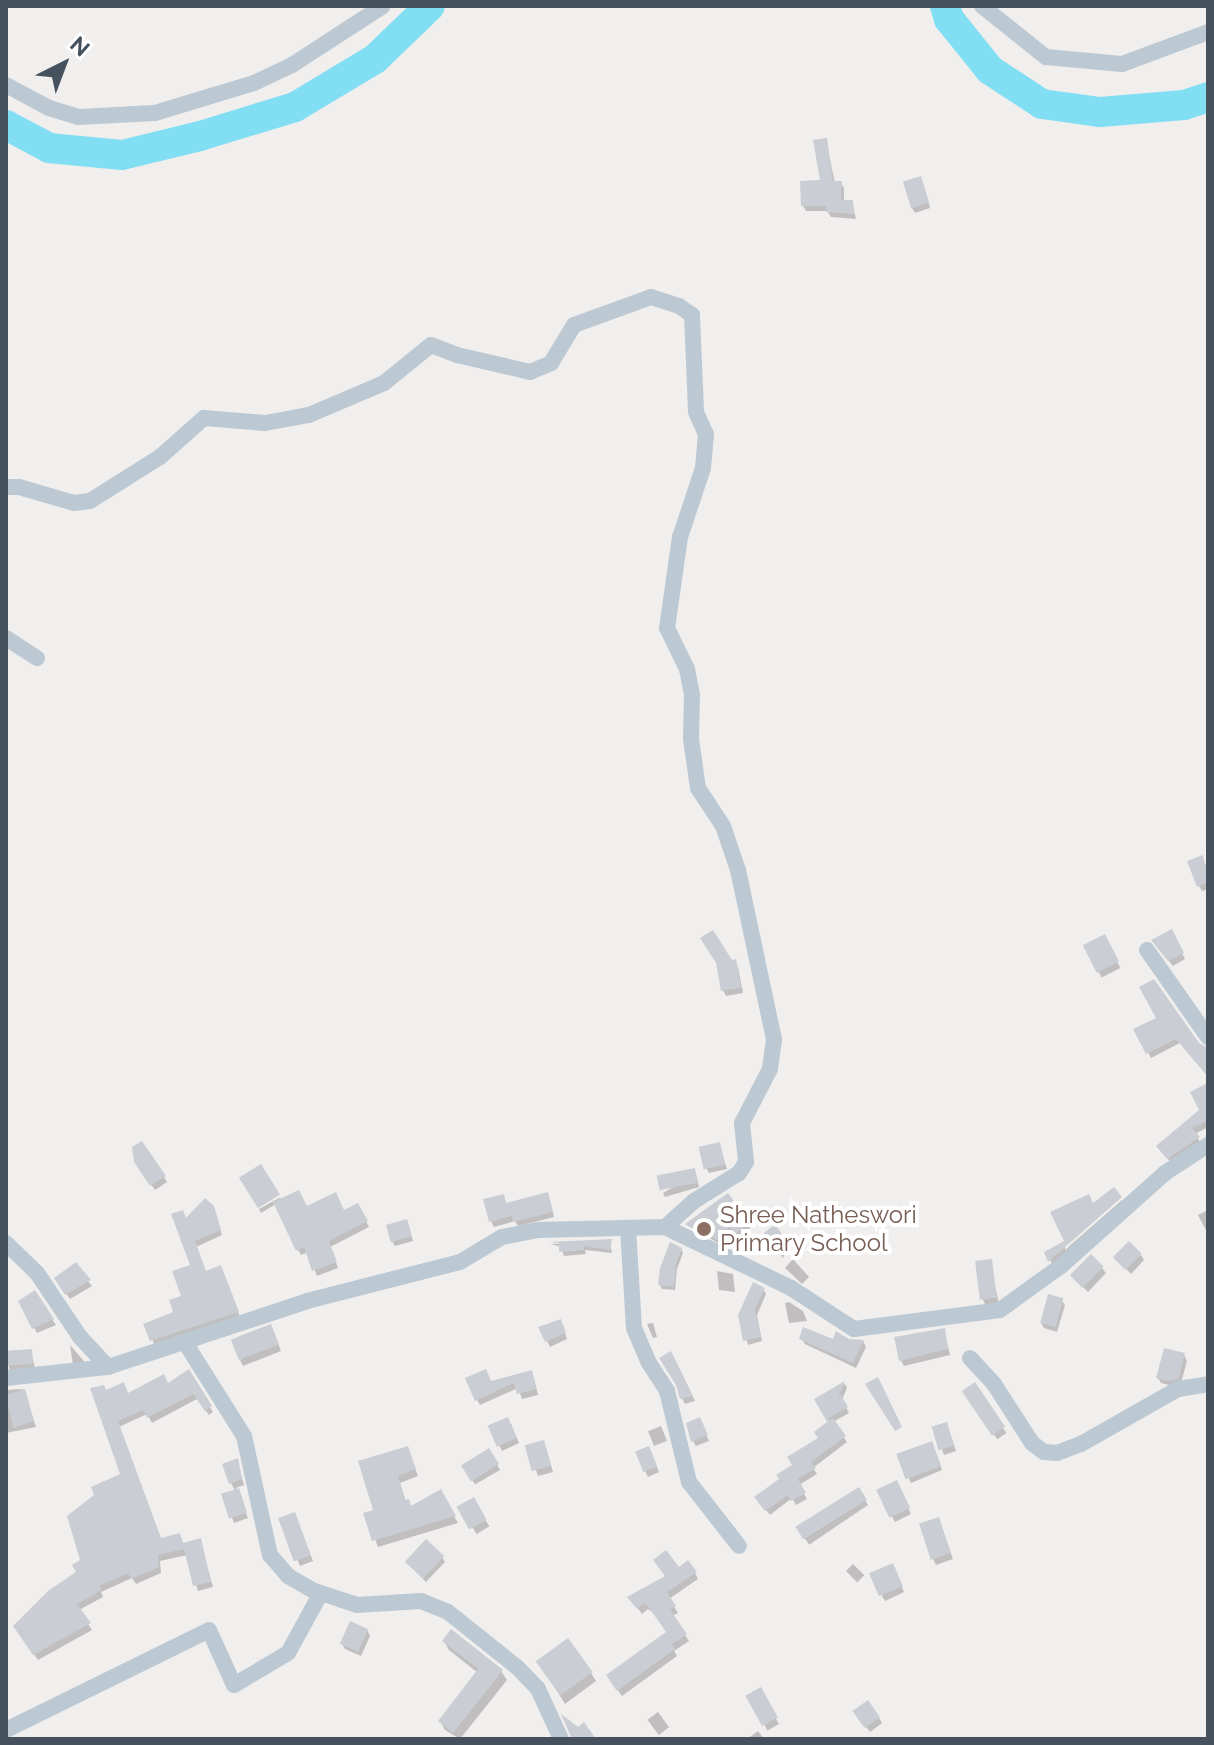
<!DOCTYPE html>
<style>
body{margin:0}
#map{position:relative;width:1214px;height:1745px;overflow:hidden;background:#f1eeee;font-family:Raleway,sans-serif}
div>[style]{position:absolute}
.shadow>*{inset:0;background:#0003;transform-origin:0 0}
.river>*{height:30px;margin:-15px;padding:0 15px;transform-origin:15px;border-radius:15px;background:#82def3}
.building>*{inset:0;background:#cacdd3;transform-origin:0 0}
.minor>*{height:16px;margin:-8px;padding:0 8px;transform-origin:8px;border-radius:8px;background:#bdc9d2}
.dots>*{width:22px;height:22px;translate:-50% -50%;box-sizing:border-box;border:4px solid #fff;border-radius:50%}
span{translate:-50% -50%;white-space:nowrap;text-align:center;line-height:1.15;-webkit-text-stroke:8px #fff;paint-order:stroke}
.education-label{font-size:24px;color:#785e54}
.left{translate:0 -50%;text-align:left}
.frame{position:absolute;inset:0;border:8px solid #45525d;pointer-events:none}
.north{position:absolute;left:24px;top:24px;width:80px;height:80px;-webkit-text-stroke:6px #fff;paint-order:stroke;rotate:42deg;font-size:22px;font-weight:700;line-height:32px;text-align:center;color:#45525d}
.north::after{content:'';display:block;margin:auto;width:28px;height:36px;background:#45525d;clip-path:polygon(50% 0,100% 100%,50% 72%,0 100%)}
</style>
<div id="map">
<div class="shadow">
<div style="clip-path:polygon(826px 140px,835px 183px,841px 183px,844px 188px,844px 202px,852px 202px,856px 219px,831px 217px,827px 211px,806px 211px,803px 206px,822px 182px)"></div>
<div style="clip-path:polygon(923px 183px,930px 208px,915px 213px,912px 208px)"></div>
<div style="clip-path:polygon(1202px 858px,1208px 870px,1208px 889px,1202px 891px,1199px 886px)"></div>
<div style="clip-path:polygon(1171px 932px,1185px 959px,1173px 966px,1157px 946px)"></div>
<div style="left:1104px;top:936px;width:36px;height:21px;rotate:63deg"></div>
<div style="clip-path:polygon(731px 962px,738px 967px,743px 993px,726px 996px,723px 990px)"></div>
<div style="clip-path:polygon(1159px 1019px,1208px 1049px,1208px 1076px,1180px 1043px,1151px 1058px,1136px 1030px)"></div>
<div style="clip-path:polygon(1208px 1097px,1208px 1127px,1195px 1134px,1201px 1143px,1171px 1163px,1162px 1151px,1201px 1110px)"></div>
<div style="clip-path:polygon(719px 1144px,727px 1169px,709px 1173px,706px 1168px)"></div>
<div style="clip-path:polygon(140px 1168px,164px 1177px,167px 1182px,155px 1190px)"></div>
<div style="clip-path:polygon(696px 1174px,699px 1187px,665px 1197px,663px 1193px)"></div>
<div style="clip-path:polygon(1114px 1190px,1119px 1196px,1065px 1244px,1065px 1250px,1122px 1200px,1124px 1205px,1054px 1267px,1046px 1253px,1067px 1242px,1053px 1213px,1088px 1196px,1093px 1206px)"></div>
<div style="clip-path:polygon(503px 1196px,507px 1205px,550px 1200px,554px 1217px,518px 1226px,515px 1221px,494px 1227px,491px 1221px)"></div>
<div style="clip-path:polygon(279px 1198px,307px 1209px,344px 1212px,357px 1205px,369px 1227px,330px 1247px,338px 1268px,317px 1276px,308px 1252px,301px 1255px,298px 1250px,276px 1204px,261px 1213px,259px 1209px)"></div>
<div style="clip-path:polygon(1208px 1210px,1208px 1231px,1207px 1232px,1198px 1215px)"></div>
<div style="clip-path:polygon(215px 1213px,222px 1235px,196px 1247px,206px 1273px,223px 1272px,240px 1317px,155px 1346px,146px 1325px,176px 1313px,192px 1266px,186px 1220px)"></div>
<div style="clip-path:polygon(748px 1224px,751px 1230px,739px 1238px,733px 1230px,723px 1246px,687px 1225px)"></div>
<div style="clip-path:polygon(409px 1227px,413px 1241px,395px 1246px,392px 1241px)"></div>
<div style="clip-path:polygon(769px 1239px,785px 1241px,788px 1247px,783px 1258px)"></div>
<div style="clip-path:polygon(610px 1241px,612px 1253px,585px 1250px,586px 1254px,564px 1256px,561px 1247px,551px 1244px)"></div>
<div style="clip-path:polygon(681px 1249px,683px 1253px,677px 1269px,675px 1290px,662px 1289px,660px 1285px)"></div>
<div style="clip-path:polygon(1141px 1255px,1144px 1260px,1131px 1274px,1116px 1258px)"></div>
<div style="clip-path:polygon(793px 1259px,809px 1277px,802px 1284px,785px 1268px)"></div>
<div style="clip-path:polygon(990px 1261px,999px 1304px,986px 1306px,983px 1300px)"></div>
<div style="clip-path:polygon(75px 1265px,92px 1286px,70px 1299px,56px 1279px)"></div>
<div style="clip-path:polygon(1102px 1268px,1106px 1273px,1088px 1292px,1075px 1279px)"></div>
<div style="clip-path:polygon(717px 1271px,733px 1274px,735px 1292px,719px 1290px)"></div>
<div style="clip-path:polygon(763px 1289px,766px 1294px,757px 1315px,762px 1341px,748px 1345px,740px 1316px)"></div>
<div style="clip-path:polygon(35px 1293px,56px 1325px,37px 1333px,20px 1302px)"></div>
<div style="clip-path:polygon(1061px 1300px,1065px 1305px,1057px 1332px,1044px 1328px,1041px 1323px)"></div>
<div style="clip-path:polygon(789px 1302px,803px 1311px,807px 1321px,789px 1323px,785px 1303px)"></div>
<div style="clip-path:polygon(653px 1323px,657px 1337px,653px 1338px,647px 1324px)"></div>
<div style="clip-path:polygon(563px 1326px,567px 1339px,550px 1347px,541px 1329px)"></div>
<div style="clip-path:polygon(944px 1330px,950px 1355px,904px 1366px,901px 1361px)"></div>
<div style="clip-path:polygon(274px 1332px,281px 1351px,243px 1366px,240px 1360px)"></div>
<div style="clip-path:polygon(801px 1338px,863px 1341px,866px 1347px,856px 1368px,805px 1344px)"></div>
<div style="clip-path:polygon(70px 1345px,83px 1360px,86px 1364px,73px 1365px)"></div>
<div style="left:31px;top:1351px;width:18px;height:25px;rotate:77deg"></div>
<div style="clip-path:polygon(671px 1354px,695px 1401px,685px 1404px,682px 1398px)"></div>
<div style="clip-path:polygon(1184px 1355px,1187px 1361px,1181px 1383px,1173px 1386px,1161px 1383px,1158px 1378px)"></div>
<div style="clip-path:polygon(188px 1372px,213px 1412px,209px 1415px,197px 1399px,152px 1423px,147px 1414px,119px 1427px,161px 1540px,179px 1535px,183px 1545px,200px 1541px,213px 1587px,198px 1591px,187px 1555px,160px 1561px,161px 1573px,136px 1584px,132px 1578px,101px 1592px,103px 1597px,79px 1610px,92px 1630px,38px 1660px,19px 1632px,79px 1573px,123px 1475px,106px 1393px,128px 1395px,168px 1386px)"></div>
<div style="clip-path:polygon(534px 1378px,538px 1395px,522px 1399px,518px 1388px,480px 1405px,477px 1400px,491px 1383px)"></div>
<div style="clip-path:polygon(845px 1384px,847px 1388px,842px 1400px,849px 1413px,833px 1422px,847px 1442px,813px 1468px,817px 1474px,799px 1485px,807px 1499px,796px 1505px,792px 1498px,770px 1515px,760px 1502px,820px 1439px,830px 1423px,816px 1400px)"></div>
<div style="left:974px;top:1385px;width:58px;height:11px;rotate:56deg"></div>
<div style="clip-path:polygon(23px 1389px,36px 1427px,6px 1433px,6px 1390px)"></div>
<div style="clip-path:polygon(511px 1424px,519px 1443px,502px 1451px,499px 1445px)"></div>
<div style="clip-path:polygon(702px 1425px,709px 1441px,696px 1446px,693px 1441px)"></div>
<div style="left:661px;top:1426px;width:16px;height:14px;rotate:68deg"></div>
<div style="clip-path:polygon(934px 1428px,949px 1430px,956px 1451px,944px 1455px)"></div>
<div style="clip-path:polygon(528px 1446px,546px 1448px,553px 1472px,538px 1476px)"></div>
<div style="clip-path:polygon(407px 1448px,418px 1476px,400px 1483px,406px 1502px,412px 1508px,440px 1492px,458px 1523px,378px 1547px,366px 1514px,376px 1511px)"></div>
<div style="clip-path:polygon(934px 1448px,942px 1470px,911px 1483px,909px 1479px)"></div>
<div style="left:489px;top:1451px;width:22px;height:29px;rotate:60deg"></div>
<div style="clip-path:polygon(651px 1454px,659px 1472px,648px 1477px,645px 1471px)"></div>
<div style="clip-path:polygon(237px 1461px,244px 1485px,236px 1488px,248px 1518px,234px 1523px,224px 1495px,235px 1491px,231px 1483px)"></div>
<div style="clip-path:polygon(899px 1488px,911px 1514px,895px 1522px,892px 1517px)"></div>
<div style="left:858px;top:1490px;width:18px;height:71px;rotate:56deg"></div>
<div style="left:473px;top:1500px;width:31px;height:15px;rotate:58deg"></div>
<div style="clip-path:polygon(281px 1519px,297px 1520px,313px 1561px,300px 1566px)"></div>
<div style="clip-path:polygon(941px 1525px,953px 1559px,936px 1565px,933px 1559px)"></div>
<div style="clip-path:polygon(442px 1557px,445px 1562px,426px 1582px,407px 1562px)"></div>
<div style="left:853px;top:1564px;width:16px;height:10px;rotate:45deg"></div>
<div style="clip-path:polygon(679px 1570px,695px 1573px,698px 1579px,669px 1599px,678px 1613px,672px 1616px,689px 1641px,674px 1651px,677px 1656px,622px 1696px,612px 1682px,668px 1633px,654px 1613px,648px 1609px,642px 1614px,634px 1603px)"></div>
<div style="clip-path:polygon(895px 1571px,904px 1592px,885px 1601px,882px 1596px)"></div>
<div style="clip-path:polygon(367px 1630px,370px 1636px,361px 1656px,345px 1649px,342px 1644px)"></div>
<div style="clip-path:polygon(444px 1641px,501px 1671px,507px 1680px,460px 1739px,445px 1730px,440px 1721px,478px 1673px,449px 1650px)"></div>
<div style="clip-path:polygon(539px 1662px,591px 1673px,596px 1681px,565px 1704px)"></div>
<div style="left:760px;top:1690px;width:39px;height:13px;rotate:61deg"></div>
<div style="left:658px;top:1712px;width:19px;height:13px;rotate:54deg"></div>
<div style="clip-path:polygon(859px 1717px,879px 1718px,882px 1723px,870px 1732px)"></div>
<div style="clip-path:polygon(758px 1731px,764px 1739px,747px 1739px)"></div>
</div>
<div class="river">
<div style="left:945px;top:6px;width:14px;rotate:73deg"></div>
<div style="left:949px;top:19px;width:65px;rotate:51.2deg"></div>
<div style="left:990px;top:70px;width:62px;rotate:33.2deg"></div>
<div style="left:1042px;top:104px;width:59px;rotate:7.9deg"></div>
<div style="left:1100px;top:112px;width:84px;rotate:-4.8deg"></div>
<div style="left:1184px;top:105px;width:25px;rotate:-18deg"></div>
<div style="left:6px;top:125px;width:49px;rotate:28.1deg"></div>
<div style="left:49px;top:148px;width:73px;rotate:5.5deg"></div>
<div style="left:122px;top:155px;width:80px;rotate:-13.7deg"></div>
<div style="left:200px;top:136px;width:99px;rotate:-17deg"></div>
<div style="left:295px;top:107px;width:93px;rotate:-31deg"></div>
<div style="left:375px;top:59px;width:76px;rotate:-43.9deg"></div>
</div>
<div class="building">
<div style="clip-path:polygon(827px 138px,833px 181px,842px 181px,841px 200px,853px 200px,854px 214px,826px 212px,826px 206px,801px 206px,800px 181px,820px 180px,813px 140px)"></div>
<div style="left:921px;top:176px;width:28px;height:19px;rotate:73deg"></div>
<div style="clip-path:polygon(1203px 855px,1208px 882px,1197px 887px,1187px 861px)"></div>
<div style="clip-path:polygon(1172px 929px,1184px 953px,1168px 961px,1151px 940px)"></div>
<div style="clip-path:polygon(713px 930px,732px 960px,736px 959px,741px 988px,721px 991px,716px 963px,700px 938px)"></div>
<div style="left:1105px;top:934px;width:31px;height:25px;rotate:63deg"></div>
<div style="clip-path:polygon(1154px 979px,1199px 1043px,1208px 1048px,1208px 1077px,1176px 1039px,1146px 1054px,1133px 1029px,1156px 1018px,1139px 987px)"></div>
<div style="clip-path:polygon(1208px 1083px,1208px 1129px,1205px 1122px,1192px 1128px,1200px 1137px,1167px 1159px,1156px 1146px,1199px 1110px,1190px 1092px)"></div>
<div style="clip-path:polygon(142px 1141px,166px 1176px,150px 1186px,134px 1162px,132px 1147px)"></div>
<div style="left:720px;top:1142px;width:23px;height:22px;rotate:77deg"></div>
<div style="left:261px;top:1164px;width:36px;height:26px;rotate:58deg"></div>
<div style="left:695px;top:1168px;width:15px;height:39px;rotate:79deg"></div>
<div style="clip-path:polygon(1114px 1187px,1122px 1197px,1048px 1262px,1044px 1252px,1064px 1241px,1050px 1212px,1089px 1194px,1093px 1203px)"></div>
<div style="clip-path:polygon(299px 1190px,307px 1206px,336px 1192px,344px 1210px,358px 1203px,368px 1221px,329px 1241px,337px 1262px,312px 1271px,304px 1247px,296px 1251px,273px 1202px)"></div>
<div style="clip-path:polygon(548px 1192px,553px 1212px,513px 1222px,512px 1216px,489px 1222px,483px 1199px,504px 1194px,506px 1203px)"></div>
<div style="clip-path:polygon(728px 1193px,750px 1223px,735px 1234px,729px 1227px,719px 1241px,685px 1224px)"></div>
<div style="clip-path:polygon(205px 1198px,214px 1206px,221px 1230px,195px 1241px,206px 1271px,221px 1265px,239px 1312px,150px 1341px,143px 1324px,173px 1312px,169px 1300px,181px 1296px,172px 1271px,190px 1265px,171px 1214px,183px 1210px,186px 1218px)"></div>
<div style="left:407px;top:1219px;width:18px;height:22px;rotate:74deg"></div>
<div style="clip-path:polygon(775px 1224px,786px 1240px,779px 1255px,764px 1233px)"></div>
<div style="clip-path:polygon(612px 1239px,610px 1250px,584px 1246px,584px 1250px,559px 1252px,559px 1243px,548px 1242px)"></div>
<div style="left:1129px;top:1241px;width:18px;height:23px;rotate:45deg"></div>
<div style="clip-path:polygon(670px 1242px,682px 1248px,676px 1264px,674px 1287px,658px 1285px,660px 1268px)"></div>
<div style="left:1091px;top:1254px;width:18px;height:30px;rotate:45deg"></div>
<div style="left:992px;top:1259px;width:39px;height:17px;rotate:83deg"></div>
<div style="clip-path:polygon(76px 1262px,91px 1280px,65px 1295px,54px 1278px)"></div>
<div style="clip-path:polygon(753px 1282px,765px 1288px,755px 1309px,761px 1337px,743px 1341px,738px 1315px)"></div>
<div style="clip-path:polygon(35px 1290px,54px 1319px,32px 1329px,18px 1301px)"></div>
<div style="left:1048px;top:1294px;width:16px;height:30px;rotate:15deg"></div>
<div style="clip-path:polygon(561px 1319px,566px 1333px,545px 1342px,538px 1327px)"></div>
<div style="left:271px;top:1324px;width:22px;height:43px;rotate:69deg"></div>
<div style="clip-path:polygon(803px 1327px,833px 1339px,836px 1331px,849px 1339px,864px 1340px,853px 1363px,799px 1339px)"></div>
<div style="clip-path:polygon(945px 1328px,948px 1349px,899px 1361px,894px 1337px)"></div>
<div style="clip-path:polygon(1164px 1348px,1185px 1353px,1179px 1378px,1169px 1381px,1156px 1378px)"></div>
<div style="left:32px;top:1349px;width:15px;height:26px;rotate:86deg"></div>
<div style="clip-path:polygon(671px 1351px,693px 1396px,680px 1399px,676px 1385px,659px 1358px)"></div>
<div style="clip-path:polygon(189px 1369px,212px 1406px,205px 1411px,193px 1394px,147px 1418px,143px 1410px,118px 1421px,161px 1538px,180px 1533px,183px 1543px,201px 1538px,211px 1582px,193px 1586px,184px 1549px,158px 1555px,159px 1567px,131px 1579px,128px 1573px,99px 1586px,102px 1590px,77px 1604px,91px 1623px,33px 1655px,13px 1626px,48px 1591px,76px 1572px,72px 1565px,80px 1560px,67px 1516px,94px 1495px,91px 1487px,120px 1474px,90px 1388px,104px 1385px,106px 1390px,124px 1382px,128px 1393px,164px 1374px,168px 1383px)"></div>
<div style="clip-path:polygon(486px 1369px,491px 1381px,532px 1370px,536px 1389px,517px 1394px,514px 1383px,475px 1401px,465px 1378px)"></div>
<div style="clip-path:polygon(878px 1377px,902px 1427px,895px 1431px,865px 1384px)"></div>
<div style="clip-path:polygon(845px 1381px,838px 1397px,841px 1395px,848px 1407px,829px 1418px,827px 1422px,833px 1418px,846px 1436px,811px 1462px,816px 1468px,798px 1479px,806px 1493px,791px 1501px,788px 1495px,765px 1511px,754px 1497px,779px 1479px,776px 1475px,792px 1465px,787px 1457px,818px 1438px,814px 1432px,827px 1422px,814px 1399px)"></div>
<div style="left:975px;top:1382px;width:54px;height:16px;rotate:56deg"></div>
<div style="clip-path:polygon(25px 1389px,34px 1421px,13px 1428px,6px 1395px)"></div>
<div style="left:508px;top:1417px;width:23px;height:22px;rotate:67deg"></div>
<div style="clip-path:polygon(700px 1417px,708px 1435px,691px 1442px,686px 1423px)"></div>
<div style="left:947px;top:1422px;width:25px;height:16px;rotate:74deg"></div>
<div style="left:544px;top:1440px;width:27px;height:20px;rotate:75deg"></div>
<div style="left:932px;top:1441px;width:27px;height:38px;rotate:70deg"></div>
<div style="clip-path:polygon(408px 1446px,416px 1469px,398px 1476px,405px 1500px,409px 1499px,411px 1506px,441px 1489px,456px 1516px,372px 1541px,363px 1513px,373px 1510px,358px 1461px)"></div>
<div style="left:649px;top:1446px;width:22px;height:15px;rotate:68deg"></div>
<div style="left:489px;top:1448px;width:19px;height:33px;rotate:58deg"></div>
<div style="clip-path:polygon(238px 1458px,242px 1479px,229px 1484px,222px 1464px)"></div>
<div style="left:897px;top:1480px;width:31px;height:23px;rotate:65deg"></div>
<div style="left:859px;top:1487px;width:15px;height:75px;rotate:58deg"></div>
<div style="left:239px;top:1488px;width:26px;height:19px;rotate:72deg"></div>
<div style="left:474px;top:1497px;width:26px;height:20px;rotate:61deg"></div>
<div style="left:295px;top:1512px;width:46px;height:18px;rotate:70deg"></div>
<div style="left:939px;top:1517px;width:38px;height:21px;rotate:72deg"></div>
<div style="left:426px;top:1539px;width:25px;height:31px;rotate:43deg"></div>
<div style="clip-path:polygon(666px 1550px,679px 1567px,688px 1560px,697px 1572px,667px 1592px,676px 1606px,670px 1610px,687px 1634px,672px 1644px,675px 1649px,617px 1691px,606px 1675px,666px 1632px,648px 1606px,643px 1604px,637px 1609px,627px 1597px,665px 1576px,653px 1560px)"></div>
<div style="left:893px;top:1563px;width:25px;height:26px;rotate:67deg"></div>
<div style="left:350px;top:1621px;width:20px;height:25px;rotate:24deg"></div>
<div style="clip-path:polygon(451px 1629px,503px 1670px,453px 1733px,438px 1721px,478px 1669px,442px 1641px)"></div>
<div style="left:568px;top:1638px;width:42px;height:40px;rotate:54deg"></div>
<div style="left:761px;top:1687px;width:35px;height:18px;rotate:61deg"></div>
<div style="left:868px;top:1700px;width:21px;height:19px;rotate:55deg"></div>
<div style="clip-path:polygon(561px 1714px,578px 1727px,584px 1722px,596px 1739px,572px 1739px)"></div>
</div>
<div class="minor">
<div style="left:982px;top:6px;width:82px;rotate:38.6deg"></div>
<div style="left:1046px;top:57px;width:76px;rotate:5.3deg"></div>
<div style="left:1122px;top:64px;width:92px;rotate:-20.4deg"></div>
<div style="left:6px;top:85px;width:49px;rotate:28.1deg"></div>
<div style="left:49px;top:108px;width:30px;rotate:17deg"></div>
<div style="left:78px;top:117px;width:77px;rotate:-3deg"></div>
<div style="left:155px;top:113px;width:103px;rotate:-16.9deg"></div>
<div style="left:254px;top:83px;width:42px;rotate:-25.3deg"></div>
<div style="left:292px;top:65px;width:108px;rotate:-33deg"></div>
<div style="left:6px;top:487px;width:13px"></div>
<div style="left:19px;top:487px;width:57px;rotate:16.2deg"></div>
<div style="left:74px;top:503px;width:16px;rotate:-7deg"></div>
<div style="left:90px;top:501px;width:83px;rotate:-32.2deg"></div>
<div style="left:160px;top:457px;width:59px;rotate:-41.6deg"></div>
<div style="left:204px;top:418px;width:61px;rotate:4.7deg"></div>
<div style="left:265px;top:423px;width:45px;rotate:-10.3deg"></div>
<div style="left:309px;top:415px;width:82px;rotate:-23.1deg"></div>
<div style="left:384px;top:383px;width:60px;rotate:-39deg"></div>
<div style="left:431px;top:345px;width:28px;rotate:21deg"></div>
<div style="left:457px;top:355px;width:75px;rotate:13.1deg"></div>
<div style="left:530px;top:372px;width:23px;rotate:-23deg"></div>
<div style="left:551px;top:363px;width:44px;rotate:-58.8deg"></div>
<div style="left:574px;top:325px;width:82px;rotate:-20deg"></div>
<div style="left:651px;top:297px;width:29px;rotate:18deg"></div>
<div style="left:679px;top:306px;width:16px;rotate:35deg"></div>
<div style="left:692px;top:315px;width:97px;rotate:87.6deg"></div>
<div style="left:696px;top:412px;width:24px;rotate:66deg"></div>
<div style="left:706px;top:434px;width:34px;rotate:95deg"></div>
<div style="left:703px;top:468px;width:73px;rotate:108.4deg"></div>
<div style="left:680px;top:537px;width:92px;rotate:98.1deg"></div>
<div style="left:667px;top:628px;width:46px;rotate:64deg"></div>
<div style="left:687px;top:669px;width:26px;rotate:79deg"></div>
<div style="left:692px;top:695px;width:44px;rotate:91.3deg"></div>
<div style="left:691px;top:739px;width:49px;rotate:81.9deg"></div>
<div style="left:698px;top:788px;width:45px;rotate:56.7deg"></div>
<div style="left:723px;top:826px;width:46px;rotate:71.2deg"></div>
<div style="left:738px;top:870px;width:174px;rotate:78deg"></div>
<div style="left:774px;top:1040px;width:29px;rotate:98deg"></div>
<div style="left:770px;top:1069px;width:61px;rotate:117.4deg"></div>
<div style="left:742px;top:1123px;width:39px;rotate:84deg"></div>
<div style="left:746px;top:1162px;width:13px;rotate:122deg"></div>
<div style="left:739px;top:1173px;width:53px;rotate:148.1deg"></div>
<div style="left:694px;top:1201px;width:39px;rotate:138deg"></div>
<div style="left:6px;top:638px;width:37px;rotate:33deg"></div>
<div style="left:1147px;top:950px;width:106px;rotate:55deg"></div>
<div style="left:628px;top:1228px;width:100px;rotate:86.6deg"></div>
<div style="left:634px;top:1328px;width:38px;rotate:67deg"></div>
<div style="left:649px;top:1363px;width:33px;rotate:57deg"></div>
<div style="left:667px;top:1391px;width:94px;rotate:76.4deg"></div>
<div style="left:689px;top:1482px;width:81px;rotate:52deg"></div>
<div style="left:6px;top:1243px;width:43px;rotate:44.1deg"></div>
<div style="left:37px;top:1273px;width:77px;rotate:56.1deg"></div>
<div style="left:80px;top:1337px;width:41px;rotate:47deg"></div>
<div style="left:186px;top:1344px;width:109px;rotate:57.8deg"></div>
<div style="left:244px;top:1436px;width:122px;rotate:77.7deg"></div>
<div style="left:270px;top:1555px;width:28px;rotate:49deg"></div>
<div style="left:288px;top:1576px;width:28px;rotate:30deg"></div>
<div style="left:312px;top:1590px;width:47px;rotate:18.4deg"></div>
<div style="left:357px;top:1605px;width:64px;rotate:-3.6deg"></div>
<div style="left:421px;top:1601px;width:29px;rotate:22deg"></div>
<div style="left:448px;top:1612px;width:88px;rotate:38.6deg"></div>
<div style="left:517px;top:1667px;width:30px;rotate:46deg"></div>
<div style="left:538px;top:1689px;width:55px;rotate:65.3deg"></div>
<div style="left:970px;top:1358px;width:35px;rotate:47deg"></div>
<div style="left:994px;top:1384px;width:70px;rotate:57.2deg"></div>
<div style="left:1032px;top:1443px;width:15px;rotate:37deg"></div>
<div style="left:1044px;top:1452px;width:13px;rotate:4deg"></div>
<div style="left:1057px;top:1453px;width:26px;rotate:-21deg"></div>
<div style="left:1081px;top:1444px;width:112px;rotate:-29.6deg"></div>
<div style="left:1178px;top:1389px;width:30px;rotate:-9deg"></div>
<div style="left:6px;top:1378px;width:103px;rotate:-6.2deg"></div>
<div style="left:108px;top:1367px;width:210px;rotate:-18.3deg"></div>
<div style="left:307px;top:1301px;width:158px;rotate:-14.3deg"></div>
<div style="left:460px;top:1262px;width:49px;rotate:-30.8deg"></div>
<div style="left:502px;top:1237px;width:37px;rotate:-11deg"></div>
<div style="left:538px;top:1230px;width:127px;rotate:-1.4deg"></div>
<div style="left:665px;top:1227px;width:140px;rotate:25.8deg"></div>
<div style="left:791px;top:1288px;width:75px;rotate:33.1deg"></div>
<div style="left:854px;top:1329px;width:147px;rotate:-7.4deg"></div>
<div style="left:1000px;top:1310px;width:75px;rotate:-35.8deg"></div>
<div style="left:1061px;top:1266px;width:140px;rotate:-41.8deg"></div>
<div style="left:1165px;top:1173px;width:51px;rotate:-33.1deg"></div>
<div style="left:6px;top:1730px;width:226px;rotate:-26.2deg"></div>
<div style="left:209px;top:1630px;width:60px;rotate:65.6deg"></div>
<div style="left:234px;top:1685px;width:63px;rotate:-30.7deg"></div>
<div style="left:288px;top:1653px;width:68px;rotate:-61.2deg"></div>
</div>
<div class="dots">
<div style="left:704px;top:1229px;background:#8d6e63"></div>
</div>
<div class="education-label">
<span class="left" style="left:720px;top:1229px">Shree Natheswori<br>Primary School</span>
</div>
<div class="frame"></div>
<div class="north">N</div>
</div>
